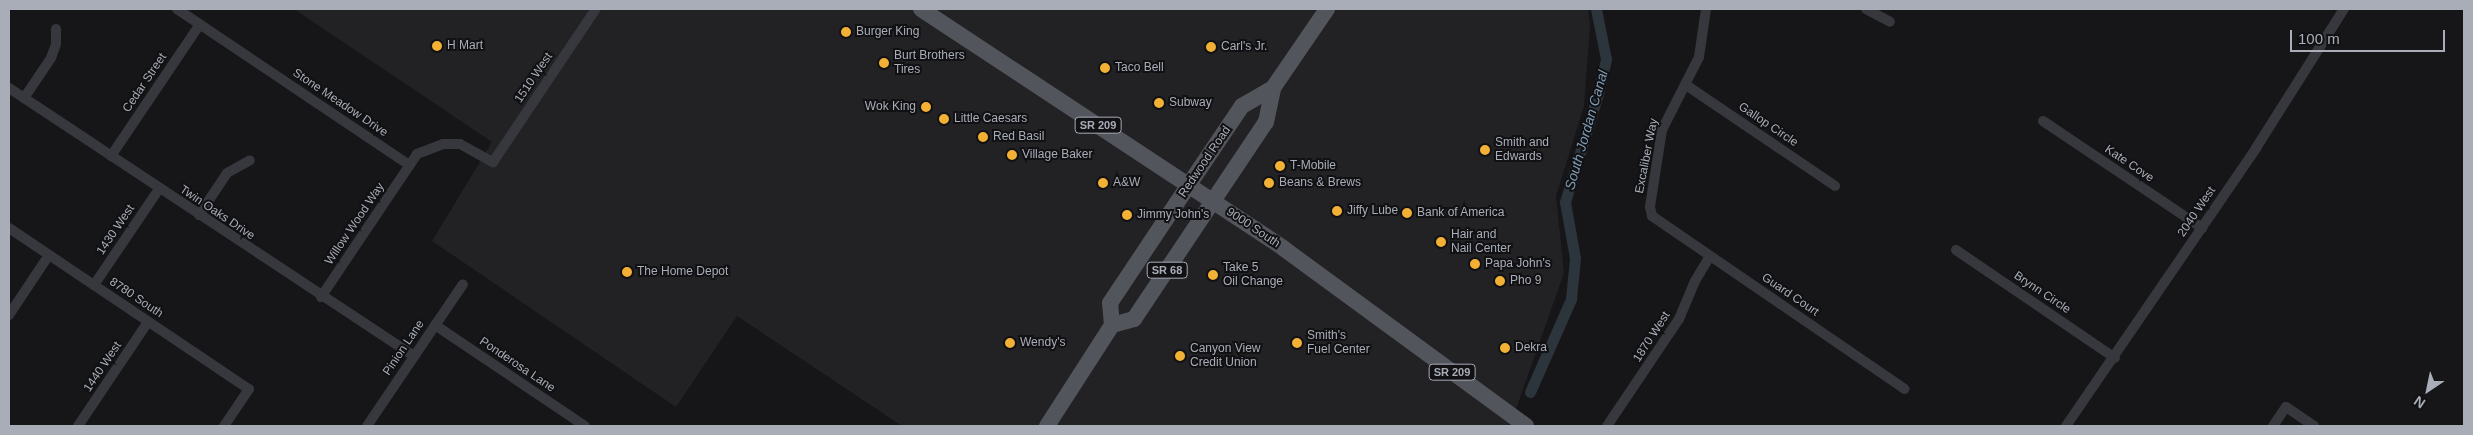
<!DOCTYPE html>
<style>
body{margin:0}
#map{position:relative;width:2473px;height:435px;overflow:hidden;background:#161618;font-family:Helvetica,sans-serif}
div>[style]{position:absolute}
.built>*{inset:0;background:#222225}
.canal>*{height:11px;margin:-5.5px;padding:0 5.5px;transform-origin:5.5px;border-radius:5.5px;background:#2c353c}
.minor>*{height:10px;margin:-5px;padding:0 5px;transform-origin:5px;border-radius:5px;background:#37383d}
.primary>*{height:16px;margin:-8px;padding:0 8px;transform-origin:8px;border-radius:8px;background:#53555c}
.dots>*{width:14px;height:14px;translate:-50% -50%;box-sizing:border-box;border:2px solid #111113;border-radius:50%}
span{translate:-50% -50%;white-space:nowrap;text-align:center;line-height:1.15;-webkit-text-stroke:4px #111113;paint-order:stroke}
.shield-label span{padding:1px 4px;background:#111113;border:1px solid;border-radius:4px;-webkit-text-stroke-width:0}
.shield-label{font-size:11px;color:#a8adb8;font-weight:700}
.poi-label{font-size:12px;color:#a8adb8}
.left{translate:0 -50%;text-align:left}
.right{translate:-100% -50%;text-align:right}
.street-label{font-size:12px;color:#a8adb8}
.water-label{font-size:14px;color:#7f9bb3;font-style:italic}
.frame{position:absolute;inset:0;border:10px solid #a8adb8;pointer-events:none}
.north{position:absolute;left:2403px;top:365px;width:50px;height:50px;-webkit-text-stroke:4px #111113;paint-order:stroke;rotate:214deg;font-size:14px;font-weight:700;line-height:20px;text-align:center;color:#a8adb8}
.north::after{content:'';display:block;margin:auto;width:18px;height:22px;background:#a8adb8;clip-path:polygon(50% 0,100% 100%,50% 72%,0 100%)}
.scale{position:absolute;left:2290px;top:30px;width:155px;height:22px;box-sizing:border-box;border:2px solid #a8adb8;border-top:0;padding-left:6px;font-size:15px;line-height:18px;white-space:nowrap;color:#a8adb8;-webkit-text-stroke:4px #111113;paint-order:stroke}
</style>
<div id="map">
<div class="built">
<div style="clip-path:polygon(294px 9px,1588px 9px,1590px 25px,1584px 106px,1556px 196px,1564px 273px,1510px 426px,902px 426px,737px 316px,676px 407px,432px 241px,492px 142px)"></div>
</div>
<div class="canal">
<div style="left:1530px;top:392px;width:102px;rotate:-66.2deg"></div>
<div style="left:1571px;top:299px;width:41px;rotate:-84.4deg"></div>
<div style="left:1575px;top:258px;width:57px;rotate:-100.1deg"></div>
<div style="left:1565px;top:202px;width:113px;rotate:-73deg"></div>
<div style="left:1598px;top:94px;width:36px;rotate:-77deg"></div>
<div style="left:1606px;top:59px;width:51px;rotate:-101.3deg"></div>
</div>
<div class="minor">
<div style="left:177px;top:9px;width:280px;rotate:33.9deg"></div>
<div style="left:1706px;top:9px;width:49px;rotate:98.3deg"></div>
<div style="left:1699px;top:57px;width:82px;rotate:116.9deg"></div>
<div style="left:1662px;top:130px;width:78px;rotate:98.9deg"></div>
<div style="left:1650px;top:207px;width:9px;rotate:77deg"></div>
<div style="left:1652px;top:216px;width:306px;rotate:34.4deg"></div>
<div style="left:1866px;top:9px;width:27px;rotate:28deg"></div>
<div style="left:1686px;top:85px;width:180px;rotate:34.1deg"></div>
<div style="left:9px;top:88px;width:486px;rotate:33.5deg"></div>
<div style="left:24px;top:98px;width:48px;rotate:-56deg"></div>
<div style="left:51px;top:58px;width:15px;rotate:-70deg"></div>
<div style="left:56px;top:44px;width:15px;rotate:-90deg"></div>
<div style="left:2043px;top:121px;width:192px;rotate:33.9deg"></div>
<div style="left:111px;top:156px;width:159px;rotate:-56deg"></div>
<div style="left:199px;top:215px;width:50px;rotate:-56.3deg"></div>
<div style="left:227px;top:173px;width:26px;rotate:-29deg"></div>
<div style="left:9px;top:228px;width:289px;rotate:33.9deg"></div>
<div style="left:249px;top:389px;width:45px;rotate:124deg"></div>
<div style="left:1956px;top:250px;width:192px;rotate:34.2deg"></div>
<div style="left:94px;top:285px;width:116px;rotate:-55.9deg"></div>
<div style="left:321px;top:297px;width:172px;rotate:-56.1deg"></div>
<div style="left:417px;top:154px;width:28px;rotate:-21deg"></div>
<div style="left:443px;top:144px;width:17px"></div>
<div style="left:460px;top:144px;width:38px;rotate:29deg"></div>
<div style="left:493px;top:162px;width:184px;rotate:-56.1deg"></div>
<div style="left:9px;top:315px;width:72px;rotate:-56.3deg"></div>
<div style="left:435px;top:325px;width:181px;rotate:34deg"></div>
<div style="left:78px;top:426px;width:125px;rotate:-56.1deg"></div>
<div style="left:367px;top:426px;width:171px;rotate:-55.9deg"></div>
<div style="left:1607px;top:426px;width:129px;rotate:-56.1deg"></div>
<div style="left:1679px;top:319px;width:41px;rotate:-67.2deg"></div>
<div style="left:1695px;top:281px;width:29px;rotate:-59deg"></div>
<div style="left:2066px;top:426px;width:337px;rotate:-55.6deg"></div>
<div style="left:2256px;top:148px;width:165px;rotate:-57.7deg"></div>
<div style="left:2273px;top:426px;width:23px;rotate:-56deg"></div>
<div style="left:2286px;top:407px;width:34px;rotate:34deg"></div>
</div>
<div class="primary">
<div style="left:921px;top:9px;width:434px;rotate:33.4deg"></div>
<div style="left:1283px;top:248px;width:301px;rotate:36.2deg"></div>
<div style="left:1112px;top:325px;width:23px;rotate:-15deg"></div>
<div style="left:1134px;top:319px;width:237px;rotate:-56.2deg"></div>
<div style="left:1266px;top:122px;width:35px;rotate:-78deg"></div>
<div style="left:1273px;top:88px;width:96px;rotate:-55.6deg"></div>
<div style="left:1047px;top:426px;width:120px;rotate:-57.2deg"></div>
<div style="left:1112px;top:325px;width:22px;rotate:-95deg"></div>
<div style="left:1110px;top:303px;width:141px;rotate:-56.3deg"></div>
<div style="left:1188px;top:186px;width:97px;rotate:-56deg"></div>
<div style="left:1242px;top:106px;width:36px;rotate:-30deg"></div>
</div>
<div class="dots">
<div style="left:846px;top:32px;background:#f2b134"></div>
<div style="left:437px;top:46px;background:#f2b134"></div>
<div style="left:1211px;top:47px;background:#f2b134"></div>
<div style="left:884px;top:63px;background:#f2b134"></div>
<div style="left:1105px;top:68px;background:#f2b134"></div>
<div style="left:1159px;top:103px;background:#f2b134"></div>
<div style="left:926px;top:107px;background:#f2b134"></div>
<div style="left:944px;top:119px;background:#f2b134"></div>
<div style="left:983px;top:137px;background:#f2b134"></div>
<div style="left:1485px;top:150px;background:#f2b134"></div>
<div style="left:1012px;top:155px;background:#f2b134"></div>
<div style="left:1280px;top:166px;background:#f2b134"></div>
<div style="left:1103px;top:183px;background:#f2b134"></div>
<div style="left:1269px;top:183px;background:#f2b134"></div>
<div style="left:1337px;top:211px;background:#f2b134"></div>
<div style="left:1407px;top:213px;background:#f2b134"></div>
<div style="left:1127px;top:215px;background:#f2b134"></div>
<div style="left:1441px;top:242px;background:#f2b134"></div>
<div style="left:1475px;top:264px;background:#f2b134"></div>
<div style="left:627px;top:272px;background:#f2b134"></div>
<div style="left:1213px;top:275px;background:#f2b134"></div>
<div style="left:1500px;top:281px;background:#f2b134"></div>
<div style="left:1010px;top:343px;background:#f2b134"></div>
<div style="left:1297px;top:343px;background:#f2b134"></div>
<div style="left:1505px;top:348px;background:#f2b134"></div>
<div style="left:1180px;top:356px;background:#f2b134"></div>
</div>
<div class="shield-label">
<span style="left:1098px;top:125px">SR 209</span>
<span style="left:1167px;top:270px">SR 68</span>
<span style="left:1452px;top:372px">SR 209</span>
</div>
<div class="poi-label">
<span class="left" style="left:856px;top:32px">Burger King</span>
<span class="left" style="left:447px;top:46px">H Mart</span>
<span class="left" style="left:1221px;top:47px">Carl's Jr.</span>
<span class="left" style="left:894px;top:63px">Burt Brothers<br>Tires</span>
<span class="left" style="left:1115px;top:68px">Taco Bell</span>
<span class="left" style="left:1169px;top:103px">Subway</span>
<span class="right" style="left:916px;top:107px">Wok King</span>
<span class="left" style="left:954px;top:119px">Little Caesars</span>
<span class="left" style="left:993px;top:137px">Red Basil</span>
<span class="left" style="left:1495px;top:150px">Smith and<br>Edwards</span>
<span class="left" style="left:1022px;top:155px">Village Baker</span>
<span class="left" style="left:1290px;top:166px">T-Mobile</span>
<span class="left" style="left:1113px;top:183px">A&amp;W</span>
<span class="left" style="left:1279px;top:183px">Beans &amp; Brews</span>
<span class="left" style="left:1347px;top:211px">Jiffy Lube</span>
<span class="left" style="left:1417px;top:213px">Bank of America</span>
<span class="left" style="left:1137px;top:215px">Jimmy John's</span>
<span class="left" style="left:1451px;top:242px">Hair and<br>Nail Center</span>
<span class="left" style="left:1485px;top:264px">Papa John's</span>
<span class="left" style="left:1223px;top:275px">Take 5<br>Oil Change</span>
<span class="left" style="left:637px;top:272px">The Home Depot</span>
<span class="left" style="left:1510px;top:281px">Pho 9</span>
<span class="left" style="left:1307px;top:343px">Smith's<br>Fuel Center</span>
<span class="left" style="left:1020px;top:343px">Wendy's</span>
<span class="left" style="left:1515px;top:348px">Dekra</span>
<span class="left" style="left:1190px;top:356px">Canyon View<br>Credit Union</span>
</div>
<div class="street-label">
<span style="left:534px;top:78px;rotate:-56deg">1510 West</span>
<span style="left:145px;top:83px;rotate:-56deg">Cedar Street</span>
<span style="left:340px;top:103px;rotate:34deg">Stone Meadow Drive</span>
<span style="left:1768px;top:125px;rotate:34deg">Gallop Circle</span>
<span style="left:1647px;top:156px;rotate:-79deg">Excaliber Way</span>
<span style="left:1205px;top:162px;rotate:-56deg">Redwood Road</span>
<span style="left:2129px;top:164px;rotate:34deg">Kate Cove</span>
<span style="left:2197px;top:212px;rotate:-56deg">2040 West</span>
<span style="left:217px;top:213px;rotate:34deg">Twin Oaks Drive</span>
<span style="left:355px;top:224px;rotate:-56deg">Willow Wood Way</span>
<span style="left:1253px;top:228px;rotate:34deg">9000 South</span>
<span style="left:116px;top:230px;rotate:-56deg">1430 West</span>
<span style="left:2042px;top:293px;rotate:34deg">Brynn Circle</span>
<span style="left:1790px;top:295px;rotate:34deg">Guard Court</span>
<span style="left:136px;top:298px;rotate:34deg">8780 South</span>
<span style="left:1652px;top:337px;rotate:-57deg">1870 West</span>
<span style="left:404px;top:348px;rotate:-56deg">Pinion Lane</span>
<span style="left:517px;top:365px;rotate:34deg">Ponderosa Lane</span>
<span style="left:103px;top:367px;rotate:-56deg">1440 West</span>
</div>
<div class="water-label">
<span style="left:1586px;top:130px;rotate:-74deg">South Jordan Canal</span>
</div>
<div class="frame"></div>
<div class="north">N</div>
<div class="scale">100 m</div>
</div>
